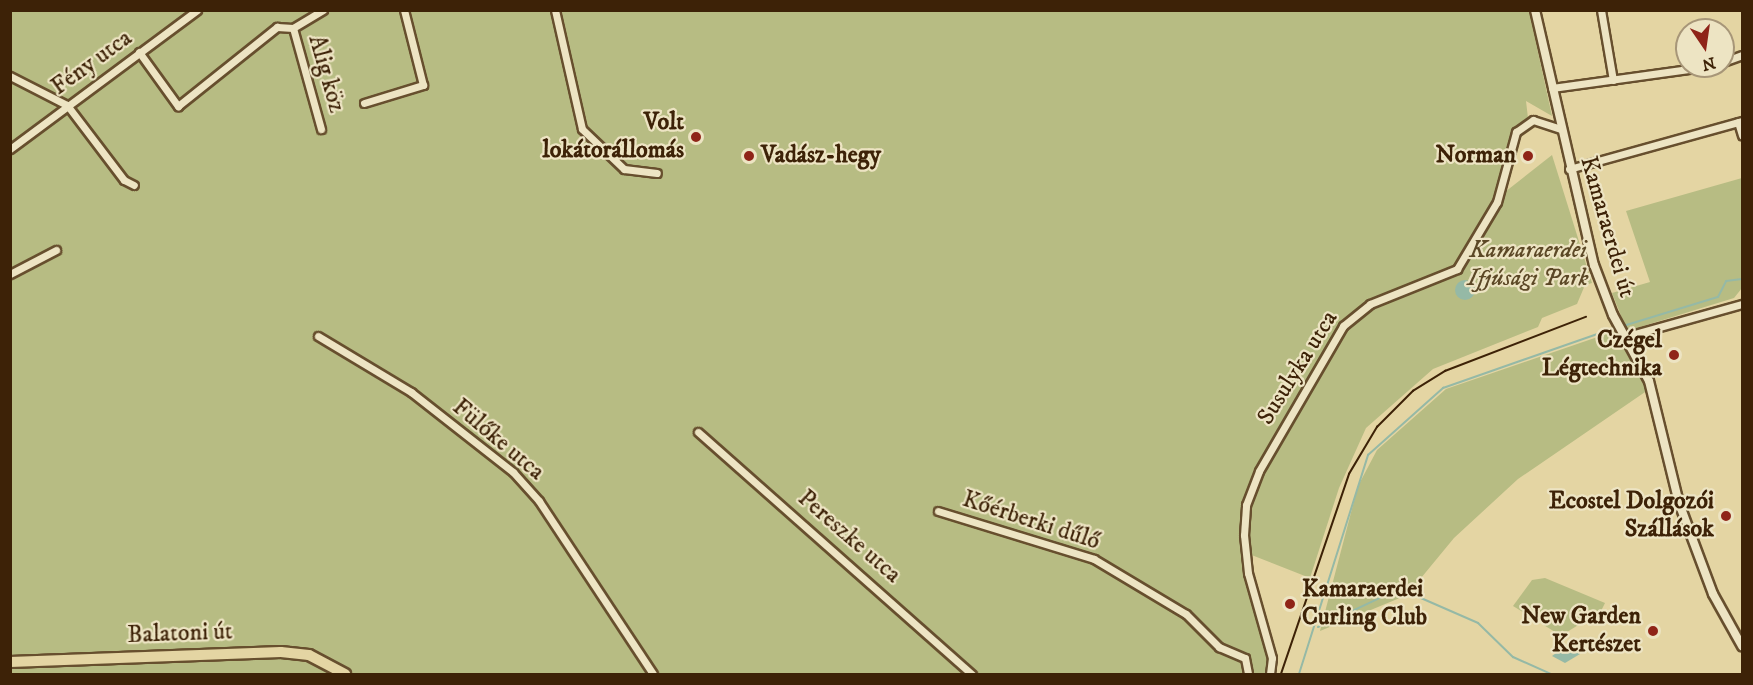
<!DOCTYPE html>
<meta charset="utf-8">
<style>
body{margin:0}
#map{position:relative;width:1753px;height:685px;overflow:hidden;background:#e4d5a3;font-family:"IM FELL DW Pica",serif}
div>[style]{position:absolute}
.green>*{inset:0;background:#b7bc83}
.water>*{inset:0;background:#95b9a6}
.round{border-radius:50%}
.stream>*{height:2px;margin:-1px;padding:0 1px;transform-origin:1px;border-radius:1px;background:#95b9a6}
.roads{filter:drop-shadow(2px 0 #674f2e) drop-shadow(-2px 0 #674f2e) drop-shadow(0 2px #674f2e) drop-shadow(0 -2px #674f2e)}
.minor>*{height:7px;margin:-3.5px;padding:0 3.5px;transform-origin:3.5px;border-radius:3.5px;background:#ede4c3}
.tertiary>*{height:8px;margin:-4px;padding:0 4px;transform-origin:4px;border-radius:4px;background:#ede4c3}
.primary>*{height:10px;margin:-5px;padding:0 5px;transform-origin:5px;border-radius:5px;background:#e4d5a3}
.tram>*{height:1.5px;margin:-0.75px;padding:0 0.75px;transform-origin:0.75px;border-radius:0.75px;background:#3d2207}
.dots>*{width:16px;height:16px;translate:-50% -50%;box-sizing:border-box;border:3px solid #ede4c3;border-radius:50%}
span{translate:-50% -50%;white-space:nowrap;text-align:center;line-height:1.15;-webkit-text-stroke:4.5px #ede4c3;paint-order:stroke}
.street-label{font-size:24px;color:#3d2207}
.poi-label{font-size:24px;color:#3d2207;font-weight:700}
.right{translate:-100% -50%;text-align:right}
.left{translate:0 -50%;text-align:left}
.park-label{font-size:24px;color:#5c4826;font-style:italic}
.frame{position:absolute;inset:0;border:12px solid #3d2207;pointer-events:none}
.north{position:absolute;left:1675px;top:18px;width:60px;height:60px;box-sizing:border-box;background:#ede4c3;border:2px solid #a79678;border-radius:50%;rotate:167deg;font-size:16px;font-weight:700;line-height:24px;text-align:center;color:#3d2207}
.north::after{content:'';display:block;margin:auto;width:21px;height:27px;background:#8f2418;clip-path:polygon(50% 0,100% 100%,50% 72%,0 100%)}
</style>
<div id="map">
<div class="green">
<div style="clip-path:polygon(10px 11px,1529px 11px,1552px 116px,1526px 101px,1528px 118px,1512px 135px,1505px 192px,1552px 155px,1592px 283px,1585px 285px,1577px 304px,1542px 318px,1538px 327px,1433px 369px,1366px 428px,1339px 488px,1310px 578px,1249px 554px,1270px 656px,1268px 674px,11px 674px)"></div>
<div style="clip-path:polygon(1742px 178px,1742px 288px,1734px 298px,1627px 331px,1612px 293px,1650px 282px,1626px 211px)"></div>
<div style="clip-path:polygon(1615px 331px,1648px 390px,1518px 479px,1454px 538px,1407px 595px,1320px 631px,1358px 486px,1377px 450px,1446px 389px)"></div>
<div style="clip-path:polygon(1545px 578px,1605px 603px,1601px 611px,1567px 632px,1555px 632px,1513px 606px,1532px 580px)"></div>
</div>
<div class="water">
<div class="round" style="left:1455px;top:280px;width:20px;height:20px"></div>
<div style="clip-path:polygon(1573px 641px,1580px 654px,1565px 663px,1552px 656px)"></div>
</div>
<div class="stream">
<div style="left:1623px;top:326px;width:99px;rotate:-17deg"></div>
<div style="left:1718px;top:297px;width:18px;rotate:-63deg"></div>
<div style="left:1726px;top:281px;width:16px;rotate:-7deg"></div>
<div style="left:1318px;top:627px;width:75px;rotate:-25.2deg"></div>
<div style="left:1386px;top:595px;width:28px"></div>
<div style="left:1414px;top:595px;width:70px;rotate:23.6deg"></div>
<div style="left:1478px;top:623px;width:49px;rotate:44.2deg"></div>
<div style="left:1513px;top:657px;width:42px;rotate:24.1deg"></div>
<div style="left:1299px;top:674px;width:230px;rotate:-72.5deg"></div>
<div style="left:1368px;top:455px;width:101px;rotate:-41.8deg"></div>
<div style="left:1443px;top:388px;width:184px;rotate:-19.3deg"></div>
</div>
<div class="roads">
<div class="minor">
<div style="left:555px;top:10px;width:122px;rotate:77.2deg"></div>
<div style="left:582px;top:129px;width:58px;rotate:43.6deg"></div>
<div style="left:624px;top:169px;width:33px;rotate:7deg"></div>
<div style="left:1601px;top:10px;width:71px;rotate:80.3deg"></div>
<div style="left:293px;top:28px;width:105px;rotate:74.5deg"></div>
<div style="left:139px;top:52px;width:67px;rotate:54.2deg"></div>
<div style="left:178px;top:106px;width:127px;rotate:-38.6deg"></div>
<div style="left:277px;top:27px;width:16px;rotate:4deg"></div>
<div style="left:293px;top:28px;width:35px;rotate:-31deg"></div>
<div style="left:1723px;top:62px;width:20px;rotate:-20deg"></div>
<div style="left:10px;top:76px;width:64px;rotate:27deg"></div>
<div style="left:67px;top:105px;width:94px;rotate:52.8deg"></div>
<div style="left:124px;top:180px;width:11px;rotate:27deg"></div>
<div style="left:1552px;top:88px;width:160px;rotate:-7.9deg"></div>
<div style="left:364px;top:103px;width:62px;rotate:-17deg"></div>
<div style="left:423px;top:85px;width:77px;rotate:-104.2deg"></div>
<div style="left:1738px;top:122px;width:14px;rotate:73deg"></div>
<div style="left:10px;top:149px;width:233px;rotate:-36.6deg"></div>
<div style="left:1569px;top:169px;width:180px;rotate:-15.5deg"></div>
<div style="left:10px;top:274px;width:52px;rotate:-27.6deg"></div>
<div style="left:318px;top:336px;width:109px;rotate:31.1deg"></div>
<div style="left:411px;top:392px;width:130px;rotate:38.1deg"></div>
<div style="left:513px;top:472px;width:39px;rotate:48deg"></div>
<div style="left:539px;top:501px;width:207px;rotate:56.6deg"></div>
<div style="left:1624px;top:337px;width:123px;rotate:-15.6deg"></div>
<div style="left:698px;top:432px;width:366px;rotate:41.5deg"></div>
<div style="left:938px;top:511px;width:163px;rotate:17.1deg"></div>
<div style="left:1094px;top:559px;width:107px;rotate:30.9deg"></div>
<div style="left:1186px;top:614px;width:47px;rotate:45deg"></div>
<div style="left:1219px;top:647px;width:28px;rotate:23deg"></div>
<div style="left:1245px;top:658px;width:16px;rotate:79deg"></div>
<div style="left:1270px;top:674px;width:16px;rotate:-83deg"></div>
<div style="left:1272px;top:658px;width:88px;rotate:-105.8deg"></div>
<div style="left:1248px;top:573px;width:38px;rotate:-96deg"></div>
<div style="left:1244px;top:535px;width:30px;rotate:-86deg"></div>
<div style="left:1246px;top:505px;width:36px;rotate:-69deg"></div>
<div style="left:1259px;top:471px;width:168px;rotate:-59.9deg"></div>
<div style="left:1343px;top:326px;width:35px;rotate:-39deg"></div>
<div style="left:1370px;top:304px;width:94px;rotate:-21.9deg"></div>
<div style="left:1457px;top:269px;width:78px;rotate:-59.2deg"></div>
<div style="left:1497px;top:202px;width:73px;rotate:-74.8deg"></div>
<div style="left:1516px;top:132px;width:21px;rotate:-35deg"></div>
<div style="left:1533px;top:120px;width:28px;rotate:18deg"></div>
</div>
<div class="tertiary">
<div style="left:1535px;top:10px;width:262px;rotate:77deg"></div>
<div style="left:1594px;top:265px;width:53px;rotate:69.2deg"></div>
<div style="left:1613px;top:315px;width:75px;rotate:61.4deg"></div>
<div style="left:1649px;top:381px;width:126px;rotate:76.2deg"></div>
<div style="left:1679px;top:503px;width:97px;rotate:69.5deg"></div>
<div style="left:1713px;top:594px;width:60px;rotate:60.9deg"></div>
</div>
<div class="primary">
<div style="left:10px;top:662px;width:271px;rotate:-2.1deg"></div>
<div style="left:281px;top:652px;width:28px;rotate:6deg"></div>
<div style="left:309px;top:655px;width:41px;rotate:27.8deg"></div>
</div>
</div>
<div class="tram">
<div style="left:1281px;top:674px;width:211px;rotate:-71.2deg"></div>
<div style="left:1349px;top:474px;width:55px;rotate:-59.2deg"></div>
<div style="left:1377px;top:427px;width:51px;rotate:-45deg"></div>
<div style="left:1413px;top:391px;width:38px;rotate:-32deg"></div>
<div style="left:1445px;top:371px;width:151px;rotate:-21deg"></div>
</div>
<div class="dots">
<div style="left:696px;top:137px;background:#8f2418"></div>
<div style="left:749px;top:156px;background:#8f2418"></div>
<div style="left:1528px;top:156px;background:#8f2418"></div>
<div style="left:1674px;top:355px;background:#8f2418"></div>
<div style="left:1726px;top:516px;background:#8f2418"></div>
<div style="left:1290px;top:604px;background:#8f2418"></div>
<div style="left:1653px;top:631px;background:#8f2418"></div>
</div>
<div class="street-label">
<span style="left:92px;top:63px;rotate:-36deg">Fény utca</span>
<span style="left:326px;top:74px;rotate:74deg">Alig köz</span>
<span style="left:1607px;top:227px;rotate:74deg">Kamaraerdei út</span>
<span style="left:1298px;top:368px;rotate:-58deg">Susulyka utca</span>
<span style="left:498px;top:440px;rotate:40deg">Fülőke utca</span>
<span style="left:1031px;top:521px;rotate:18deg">Kőérberki dűlő</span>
<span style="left:849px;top:537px;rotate:41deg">Pereszke utca</span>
<span style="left:180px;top:634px;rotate:-2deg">Balatoni út</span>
</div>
<div class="poi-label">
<span class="right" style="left:684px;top:137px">Volt<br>lokátorállomás</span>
<span class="left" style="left:761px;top:156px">Vadász-hegy</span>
<span class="right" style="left:1516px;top:156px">Norman</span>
<span class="right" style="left:1662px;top:355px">Czégel<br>Légtechnika</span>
<span class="right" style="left:1714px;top:516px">Ecostel Dolgozói<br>Szállások</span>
<span class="left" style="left:1302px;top:604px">Kamaraerdei<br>Curling Club</span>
<span class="right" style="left:1641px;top:631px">New Garden<br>Kertészet</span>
</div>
<div class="park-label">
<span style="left:1528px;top:265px">Kamaraerdei<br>Ifjúsági Park</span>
</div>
<div class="frame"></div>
<div class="north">N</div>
</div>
